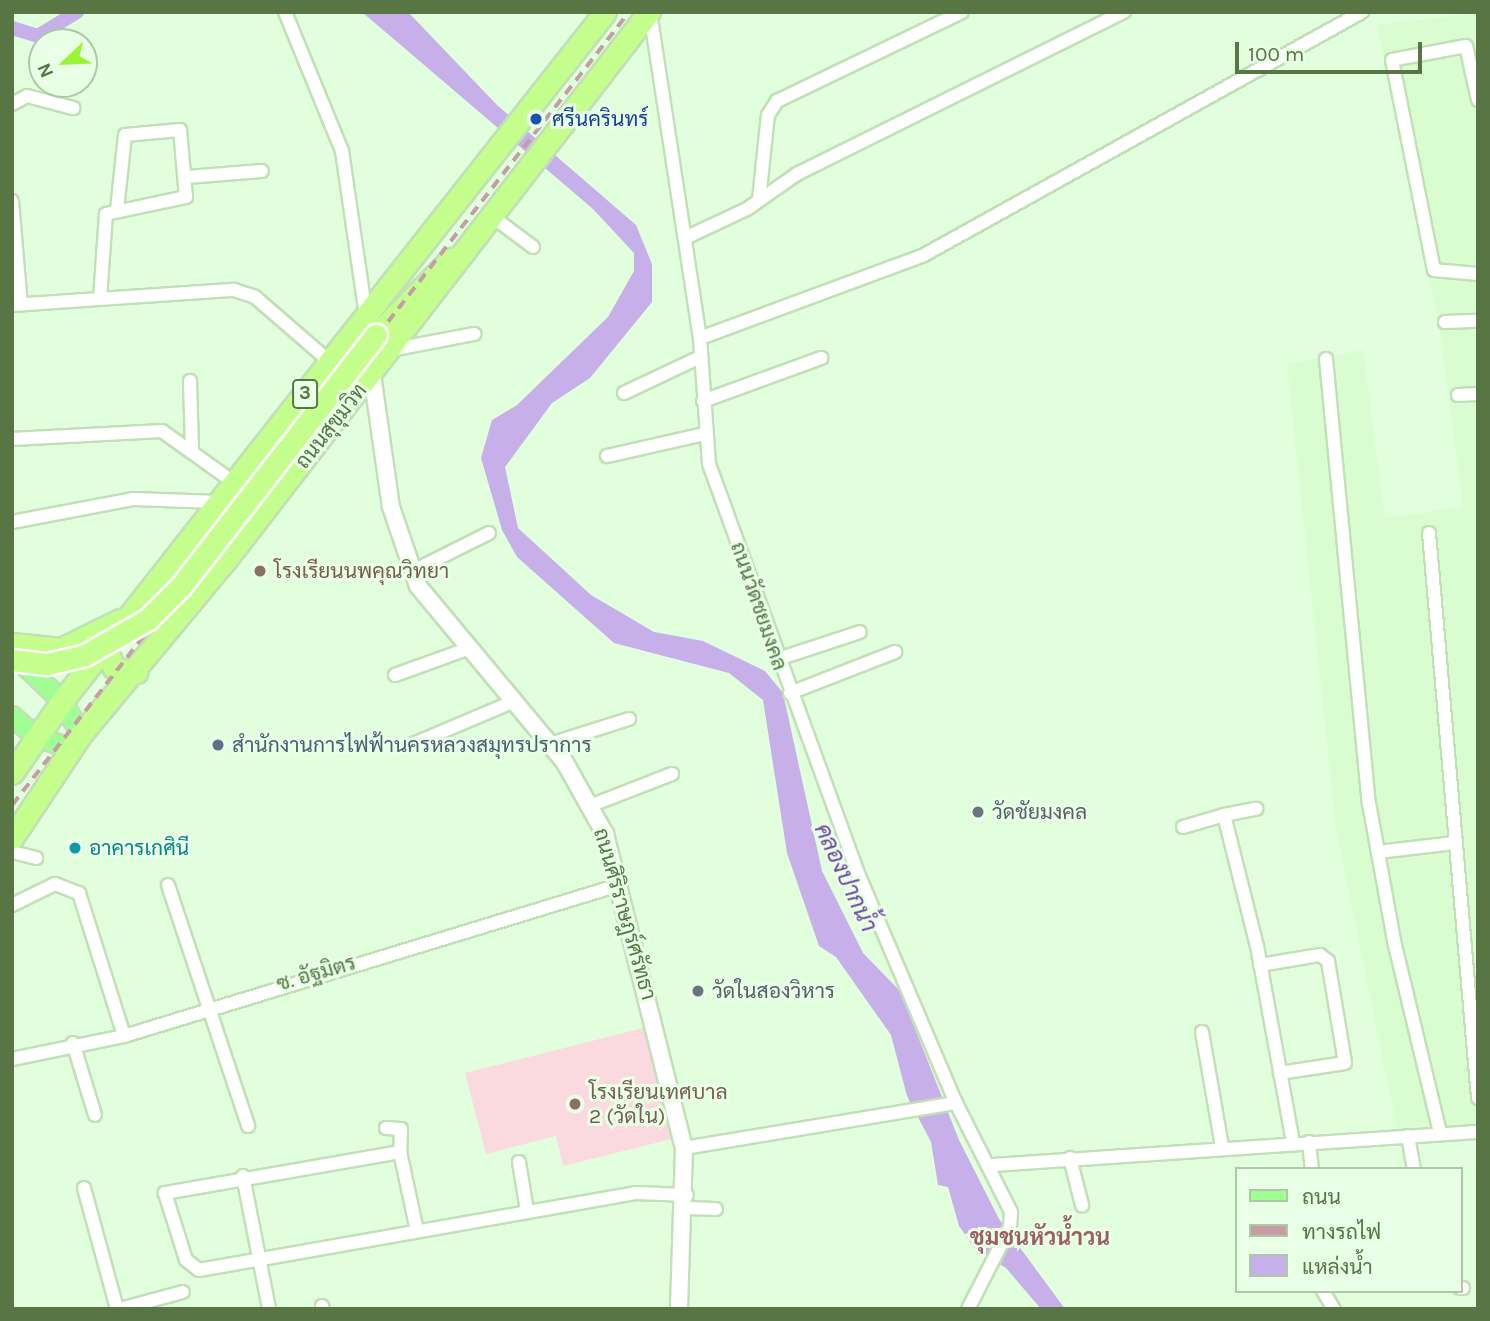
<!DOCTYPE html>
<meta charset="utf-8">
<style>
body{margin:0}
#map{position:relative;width:1490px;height:1321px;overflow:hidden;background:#e1fedd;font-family:Karla,Sarabun,sans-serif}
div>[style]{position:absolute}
.residential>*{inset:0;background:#d9fcd1}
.education>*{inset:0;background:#fadade}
.water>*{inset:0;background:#c7b0e9}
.canal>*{height:14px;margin:-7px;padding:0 7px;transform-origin:7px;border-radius:7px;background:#c7b0e9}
.roads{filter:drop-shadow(2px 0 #c1e0b6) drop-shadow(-2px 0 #c1e0b6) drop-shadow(0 2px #c1e0b6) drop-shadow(0 -2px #c1e0b6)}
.street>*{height:12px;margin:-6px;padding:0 6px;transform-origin:6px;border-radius:6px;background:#fff}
.secondary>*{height:16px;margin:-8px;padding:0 8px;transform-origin:8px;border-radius:8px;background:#fff}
.primary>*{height:18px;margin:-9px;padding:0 9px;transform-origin:9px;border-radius:9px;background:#a0ff94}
.highway>*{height:21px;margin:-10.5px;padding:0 10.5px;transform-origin:10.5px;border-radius:10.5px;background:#c4ff8e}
.rail>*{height:3.5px;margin-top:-1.75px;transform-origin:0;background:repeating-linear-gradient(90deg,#c79ca5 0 10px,transparent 0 17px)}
.bridges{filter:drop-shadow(2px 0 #fff) drop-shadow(-2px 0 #fff) drop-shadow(0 2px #fff) drop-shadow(0 -2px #fff)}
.highway-bridge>*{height:21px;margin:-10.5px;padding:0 10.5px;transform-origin:10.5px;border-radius:10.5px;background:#c4ff8e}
.dots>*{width:19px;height:19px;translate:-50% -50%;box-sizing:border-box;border:4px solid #e9ffe6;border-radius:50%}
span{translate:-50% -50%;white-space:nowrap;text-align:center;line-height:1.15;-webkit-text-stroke:6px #e9ffe6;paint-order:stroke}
.shield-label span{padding:2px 5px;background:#e9ffe6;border:2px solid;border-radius:5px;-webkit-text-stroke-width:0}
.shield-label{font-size:19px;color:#577644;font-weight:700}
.transit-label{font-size:21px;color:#164399}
.left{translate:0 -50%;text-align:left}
.street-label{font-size:21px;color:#577644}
.education-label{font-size:21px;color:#785e54}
.service-label{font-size:21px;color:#4e5e75}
.worship-label{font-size:21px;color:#5b616d}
.culture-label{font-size:21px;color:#0d838f}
.water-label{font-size:23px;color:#6b43a2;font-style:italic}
.neighbourhood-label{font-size:23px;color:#9a5e63;font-weight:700}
.frame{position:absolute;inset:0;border:14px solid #577644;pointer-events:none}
.legend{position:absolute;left:1235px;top:1167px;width:228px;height:126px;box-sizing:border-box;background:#e9ffe6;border:2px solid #afc8a5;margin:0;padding:9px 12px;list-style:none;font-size:21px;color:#577644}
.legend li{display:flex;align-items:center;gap:14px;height:35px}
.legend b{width:35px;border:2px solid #afc8a5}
.north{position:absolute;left:28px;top:28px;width:70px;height:70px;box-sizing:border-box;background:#e9ffe6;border:2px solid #afc8a5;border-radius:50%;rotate:247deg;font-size:19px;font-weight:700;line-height:28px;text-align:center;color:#577644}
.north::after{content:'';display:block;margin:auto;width:24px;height:32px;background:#99f535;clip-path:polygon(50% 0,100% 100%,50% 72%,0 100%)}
.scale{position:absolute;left:1235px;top:42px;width:187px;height:32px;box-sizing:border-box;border:4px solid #577644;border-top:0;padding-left:9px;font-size:21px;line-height:24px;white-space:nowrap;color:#577644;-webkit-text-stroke:5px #e9ffe6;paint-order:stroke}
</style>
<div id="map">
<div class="residential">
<div style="clip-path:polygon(1478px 13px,1478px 1127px,1398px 1134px,1336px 828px,1287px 364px,1363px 350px,1385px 518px,1463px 507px,1440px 330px,1377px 25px)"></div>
</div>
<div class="education">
<div style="clip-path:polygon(655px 1025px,684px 1136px,563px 1166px,556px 1136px,486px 1154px,465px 1073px)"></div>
</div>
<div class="water">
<div style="clip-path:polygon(362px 12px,408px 12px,497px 105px,636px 225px,652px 264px,652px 302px,590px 378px,552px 403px,505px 467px,518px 528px,591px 595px,654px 632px,703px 641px,765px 671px,783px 693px,822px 871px,863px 953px,900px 991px,959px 1140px,999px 1219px,1065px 1309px,1041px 1309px,1006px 1268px,976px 1250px,959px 1226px,948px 1187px,938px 1185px,931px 1142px,907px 1096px,891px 1035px,836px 957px,819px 946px,787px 853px,763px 700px,729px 673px,614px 643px,517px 557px,502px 530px,481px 458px,492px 420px,517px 405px,608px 317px,634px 271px,634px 253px,593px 209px)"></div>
</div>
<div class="canal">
<div style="left:12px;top:28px;width:27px;rotate:17deg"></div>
<div style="left:38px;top:36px;width:46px;rotate:-31.6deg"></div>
</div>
<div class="roads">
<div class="street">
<div style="left:285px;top:12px;width:150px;rotate:67.7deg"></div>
<div style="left:342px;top:151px;width:167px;rotate:81.7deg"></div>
<div style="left:650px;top:12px;width:330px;rotate:81.3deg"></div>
<div style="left:700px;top:338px;width:126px;rotate:85.9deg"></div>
<div style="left:709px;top:464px;width:433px;rotate:70deg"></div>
<div style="left:857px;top:871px;width:252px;rotate:66.9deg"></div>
<div style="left:956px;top:1103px;width:122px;rotate:63.2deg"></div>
<div style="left:1011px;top:1212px;width:15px;rotate:94deg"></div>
<div style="left:1010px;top:1227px;width:92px;rotate:117.1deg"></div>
<div style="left:1478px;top:100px;width:55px;rotate:-102.5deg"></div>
<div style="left:1466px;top:46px;width:75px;rotate:169.3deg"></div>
<div style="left:1392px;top:60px;width:214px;rotate:78.7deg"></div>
<div style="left:1434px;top:270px;width:44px;rotate:5.2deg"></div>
<div style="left:12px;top:104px;width:17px;rotate:-28deg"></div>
<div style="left:27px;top:96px;width:48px;rotate:14.6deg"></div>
<div style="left:187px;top:177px;width:75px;rotate:-4.6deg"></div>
<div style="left:759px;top:200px;width:85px;rotate:-84deg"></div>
<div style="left:768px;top:115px;width:17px;rotate:-57deg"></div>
<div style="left:777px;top:101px;width:205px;rotate:-25.7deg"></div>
<div style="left:12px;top:201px;width:104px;rotate:85.1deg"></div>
<div style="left:493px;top:217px;width:50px;rotate:36.9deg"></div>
<div style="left:685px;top:238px;width:68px;rotate:-25.1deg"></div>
<div style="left:747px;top:209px;width:61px;rotate:-35deg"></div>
<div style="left:797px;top:174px;width:365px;rotate:-26.4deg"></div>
<div style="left:100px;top:299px;width:85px;rotate:-86deg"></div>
<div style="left:106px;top:214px;width:82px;rotate:-12deg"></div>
<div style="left:186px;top:197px;width:67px;rotate:-95.1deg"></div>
<div style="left:180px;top:130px;width:55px;rotate:174.8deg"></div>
<div style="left:125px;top:135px;width:75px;rotate:96.1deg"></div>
<div style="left:12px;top:305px;width:223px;rotate:-3.9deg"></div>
<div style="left:234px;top:290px;width:22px;rotate:18deg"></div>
<div style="left:255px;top:297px;width:99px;rotate:40.9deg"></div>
<div style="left:1445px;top:322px;width:33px;rotate:-2deg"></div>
<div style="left:700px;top:338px;width:239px;rotate:-20.3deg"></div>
<div style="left:924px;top:255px;width:501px;rotate:-29.02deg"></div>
<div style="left:390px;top:350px;width:86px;rotate:-10.8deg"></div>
<div style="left:1326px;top:359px;width:446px;rotate:84.5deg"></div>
<div style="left:1369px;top:803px;width:140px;rotate:79.7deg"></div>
<div style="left:1394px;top:941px;width:197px;rotate:76.5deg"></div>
<div style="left:190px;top:381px;width:69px;rotate:88.3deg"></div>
<div style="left:624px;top:393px;width:84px;rotate:-25.3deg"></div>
<div style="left:1458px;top:395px;width:20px;rotate:-3deg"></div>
<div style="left:703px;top:401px;width:126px;rotate:-20deg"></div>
<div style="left:12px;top:439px;width:150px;rotate:-3.1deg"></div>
<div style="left:162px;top:431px;width:90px;rotate:35.5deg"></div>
<div style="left:607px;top:456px;width:100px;rotate:-12.7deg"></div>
<div style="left:12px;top:522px;width:124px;rotate:-10.7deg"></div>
<div style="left:134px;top:499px;width:84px;rotate:2deg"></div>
<div style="left:1429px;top:533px;width:567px;rotate:85.04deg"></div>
<div style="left:411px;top:572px;width:87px;rotate:-26.6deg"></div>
<div style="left:778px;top:659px;width:86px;rotate:-18.2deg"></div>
<div style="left:395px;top:675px;width:77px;rotate:-19.9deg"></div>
<div style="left:790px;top:693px;width:113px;rotate:-21.3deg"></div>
<div style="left:413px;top:744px;width:111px;rotate:-22.9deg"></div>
<div style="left:550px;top:744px;width:83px;rotate:-17.6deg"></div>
<div style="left:592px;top:805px;width:86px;rotate:-21.2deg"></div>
<div style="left:1224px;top:815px;width:33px;rotate:-11deg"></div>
<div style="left:1183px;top:827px;width:43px;rotate:-16.3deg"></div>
<div style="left:1224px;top:815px;width:135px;rotate:75.9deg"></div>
<div style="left:1257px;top:946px;width:200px;rotate:79.6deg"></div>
<div style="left:12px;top:852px;width:25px;rotate:14deg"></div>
<div style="left:1378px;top:852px;width:77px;rotate:-6.8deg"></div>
<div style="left:168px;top:885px;width:254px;rotate:71.6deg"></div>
<div style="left:12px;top:905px;width:48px;rotate:-26deg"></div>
<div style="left:55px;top:884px;width:26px;rotate:21deg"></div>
<div style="left:79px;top:893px;width:150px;rotate:72.5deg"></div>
<div style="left:1260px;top:965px;width:61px;rotate:-9.5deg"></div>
<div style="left:1320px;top:955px;width:10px;rotate:37deg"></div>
<div style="left:1328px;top:961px;width:103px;rotate:80.5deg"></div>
<div style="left:1345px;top:1063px;width:66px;rotate:171.3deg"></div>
<div style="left:1202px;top:1032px;width:117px;rotate:80.1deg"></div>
<div style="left:73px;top:1043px;width:75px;rotate:73deg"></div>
<div style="left:12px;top:1059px;width:114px;rotate:-11.6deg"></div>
<div style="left:124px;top:1036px;width:518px;rotate:-16.96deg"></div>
<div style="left:386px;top:1128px;width:15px;rotate:4deg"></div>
<div style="left:401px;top:1129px;width:23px;rotate:92deg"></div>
<div style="left:1408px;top:1136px;width:34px;rotate:80deg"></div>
<div style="left:1309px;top:1142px;width:27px;rotate:84deg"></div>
<div style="left:684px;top:1148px;width:276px;rotate:-9.4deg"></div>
<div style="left:1070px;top:1158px;width:49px;rotate:75.7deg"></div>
<div style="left:519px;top:1162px;width:50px;rotate:80.7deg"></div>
<div style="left:992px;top:1165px;width:487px;rotate:-3.9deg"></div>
<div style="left:243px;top:1176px;width:136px;rotate:78.9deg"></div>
<div style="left:84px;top:1188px;width:125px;rotate:74.7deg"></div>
<div style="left:686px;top:1208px;width:30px;rotate:2deg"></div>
<div style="left:417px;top:1231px;width:81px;rotate:-102.1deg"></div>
<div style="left:400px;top:1152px;width:239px;rotate:170.1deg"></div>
<div style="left:165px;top:1193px;width:70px;rotate:72.6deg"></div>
<div style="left:186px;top:1260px;width:16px;rotate:38deg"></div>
<div style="left:199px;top:1270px;width:443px;rotate:-10deg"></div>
<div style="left:635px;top:1193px;width:52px;rotate:2.2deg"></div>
<div style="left:1460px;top:1288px;width:3px"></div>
<div style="left:1323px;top:1291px;width:21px;rotate:59deg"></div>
<div style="left:322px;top:1306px;width:3px;rotate:72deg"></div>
<div style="left:120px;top:1309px;width:65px;rotate:-15.1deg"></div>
</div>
<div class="secondary">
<div style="left:372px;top:374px;width:134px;rotate:81.9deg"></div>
<div style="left:391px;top:507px;width:83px;rotate:71.1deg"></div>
<div style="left:418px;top:586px;width:228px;rotate:50.2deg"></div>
<div style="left:564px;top:761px;width:84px;rotate:60.7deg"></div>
<div style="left:605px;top:834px;width:324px;rotate:75.9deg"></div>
<div style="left:684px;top:1148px;width:161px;rotate:91.8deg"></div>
</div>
<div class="primary">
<div style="left:17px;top:658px;width:62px;rotate:43.7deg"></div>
<div style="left:62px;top:701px;width:38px;rotate:60deg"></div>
<div style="left:12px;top:716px;width:32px;rotate:41deg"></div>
<div style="left:36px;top:737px;width:36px;rotate:18deg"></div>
</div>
<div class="highway">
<div style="left:376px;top:335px;width:107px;rotate:-45.4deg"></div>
<div style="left:12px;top:644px;width:49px;rotate:5.8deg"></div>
<div style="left:61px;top:649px;width:66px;rotate:-26.2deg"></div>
<div style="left:105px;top:646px;width:24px;rotate:68deg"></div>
<div style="left:114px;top:668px;width:23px;rotate:10deg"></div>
<div style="left:12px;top:773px;width:88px;rotate:-55.2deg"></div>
<div style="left:62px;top:701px;width:877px;rotate:-51.76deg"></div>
<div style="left:12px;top:838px;width:125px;rotate:-56.4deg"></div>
<div style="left:81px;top:734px;width:224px;rotate:-50.3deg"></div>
<div style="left:224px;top:562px;width:695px;rotate:-52.31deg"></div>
</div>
</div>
<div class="rail">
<div style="left:12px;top:805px;width:1005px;rotate:-52.12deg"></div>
</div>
<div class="bridges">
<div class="highway-bridge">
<div style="left:12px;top:660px;width:35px;rotate:7deg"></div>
<div style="left:47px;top:664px;width:39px;rotate:-13deg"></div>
<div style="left:85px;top:655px;width:73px;rotate:-29.7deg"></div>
<div style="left:148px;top:619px;width:47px;rotate:-45deg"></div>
<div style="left:181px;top:586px;width:318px;rotate:-52.2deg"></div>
</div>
</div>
<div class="dots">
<div style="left:536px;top:119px;background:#1a4fb4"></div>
<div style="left:260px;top:571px;background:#8d6e63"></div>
<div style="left:218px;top:745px;background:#5c6f8a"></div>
<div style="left:978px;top:812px;background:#6b7280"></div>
<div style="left:75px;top:848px;background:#0f9aa8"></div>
<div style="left:698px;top:991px;background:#6b7280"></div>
<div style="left:575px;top:1104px;background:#8d6e63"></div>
</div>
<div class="shield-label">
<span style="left:305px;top:394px">3</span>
</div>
<div class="transit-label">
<span class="left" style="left:552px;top:119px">ศรีนครินทร์</span>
</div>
<div class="street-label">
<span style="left:331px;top:426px;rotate:-52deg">ถนนสุขุมวิท</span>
<span style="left:759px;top:606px;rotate:71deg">ถนนวัดชยมงคล</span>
<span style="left:625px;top:914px;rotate:74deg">ถนนศิริราษฎร์ศรัทธา</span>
<span style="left:316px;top:973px;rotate:-16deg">ซ. อัฐมิตร</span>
</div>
<div class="education-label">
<span class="left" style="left:274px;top:571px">โรงเรียนนพคุณวิทยา</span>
<span class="left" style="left:589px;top:1104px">โรงเรียนเทศบาล<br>2 (วัดใน)</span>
</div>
<div class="service-label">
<span class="left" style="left:232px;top:745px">สำนักงานการไฟฟ้านครหลวงสมุทรปราการ</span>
</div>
<div class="worship-label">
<span class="left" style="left:992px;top:812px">วัดชัยมงคล</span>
<span class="left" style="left:712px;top:991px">วัดในสองวิหาร</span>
</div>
<div class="culture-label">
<span class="left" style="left:89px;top:848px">อาคารเกศินี</span>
</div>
<div class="water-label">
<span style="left:845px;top:878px;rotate:65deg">คลองปากน้ำ</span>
</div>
<div class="neighbourhood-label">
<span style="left:1040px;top:1238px">ชุมชนหัวน้ำวน</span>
</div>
<div class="frame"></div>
<ul class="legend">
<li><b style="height:9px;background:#a0ff94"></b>ถนน</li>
<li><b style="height:9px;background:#c79ca5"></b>ทางรถไฟ</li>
<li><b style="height:19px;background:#c7b0e9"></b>แหล่งน้ำ</li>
</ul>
<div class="north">N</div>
<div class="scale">100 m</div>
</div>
